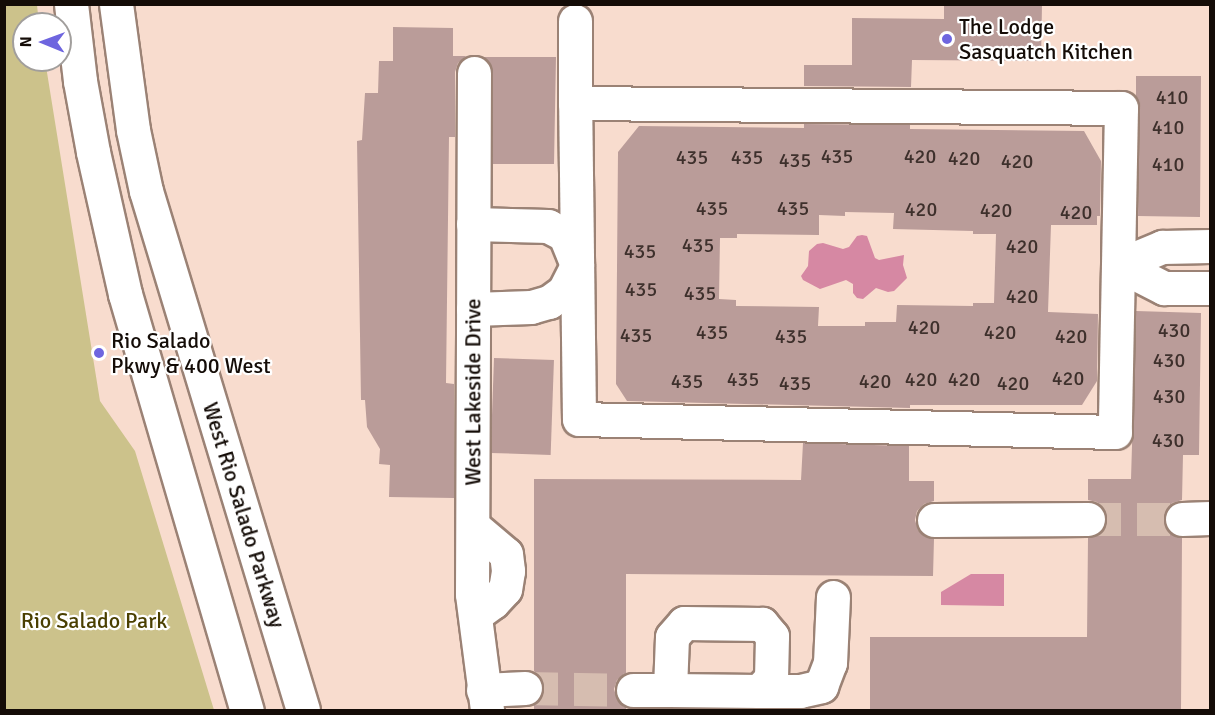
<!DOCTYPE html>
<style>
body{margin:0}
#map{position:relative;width:1215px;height:715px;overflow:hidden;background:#f8dcce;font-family:Signika,sans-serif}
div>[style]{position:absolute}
.green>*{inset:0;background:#ccc28b}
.water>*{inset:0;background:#d688a3}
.building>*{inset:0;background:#ba9c99;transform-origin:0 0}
.minor-tunnel>*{height:33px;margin-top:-16.5px;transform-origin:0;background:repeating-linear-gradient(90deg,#d6bdb0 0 33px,transparent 0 49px)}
.roads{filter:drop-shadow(2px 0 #9b8275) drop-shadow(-2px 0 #9b8275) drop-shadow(0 2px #9b8275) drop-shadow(0 -2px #9b8275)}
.minor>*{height:33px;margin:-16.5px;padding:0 16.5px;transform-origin:16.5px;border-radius:16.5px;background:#fff}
.major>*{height:33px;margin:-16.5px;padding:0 16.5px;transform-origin:16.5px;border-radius:16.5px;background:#fff}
.dots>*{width:16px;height:16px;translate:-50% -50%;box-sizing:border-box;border:3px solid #fff;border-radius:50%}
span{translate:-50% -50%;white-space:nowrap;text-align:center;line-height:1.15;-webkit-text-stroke:4.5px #fff;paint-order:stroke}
.number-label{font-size:20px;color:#3e302c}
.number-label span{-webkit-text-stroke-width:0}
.poi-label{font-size:22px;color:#140c07}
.left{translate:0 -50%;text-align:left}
.street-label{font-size:22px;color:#140c07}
.park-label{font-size:22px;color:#4a3f00}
.frame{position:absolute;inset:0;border:6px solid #140c07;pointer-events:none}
.north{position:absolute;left:12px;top:12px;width:60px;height:60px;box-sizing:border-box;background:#fff;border:2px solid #a19e9c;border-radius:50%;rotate:271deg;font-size:16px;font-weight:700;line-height:24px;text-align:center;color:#140c07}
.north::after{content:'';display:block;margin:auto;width:21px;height:27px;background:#6e65df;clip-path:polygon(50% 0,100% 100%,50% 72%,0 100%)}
</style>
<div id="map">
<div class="green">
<div style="clip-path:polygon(4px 5px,37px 5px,39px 24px,24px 24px,24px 60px,45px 60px,100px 401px,135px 451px,214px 710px,5px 710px)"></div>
</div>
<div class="water">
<div style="clip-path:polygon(862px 235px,867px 236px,875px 258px,879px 260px,904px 255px,903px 265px,907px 278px,894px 291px,888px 292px,876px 288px,863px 299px,857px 298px,853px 293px,853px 284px,846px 280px,820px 289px,803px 280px,801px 276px,808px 266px,809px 251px,817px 244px,823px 243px,843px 249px,849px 247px,857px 236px)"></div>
<div style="clip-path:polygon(971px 574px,1004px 574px,1004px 606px,941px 605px,941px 592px)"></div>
</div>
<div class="building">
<div style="clip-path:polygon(1042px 4px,1041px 61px,912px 60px,911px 87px,804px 86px,804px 65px,852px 65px,852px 18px,944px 19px,944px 5px)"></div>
<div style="clip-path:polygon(393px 27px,453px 28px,453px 56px,466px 56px,458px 63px,455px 72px,455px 137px,449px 137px,446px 383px,454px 384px,454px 498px,389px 497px,390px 465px,379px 464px,380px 449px,367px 427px,365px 400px,361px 400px,357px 141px,362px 140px,365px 93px,378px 93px,379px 61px,393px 61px)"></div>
<div style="clip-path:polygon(483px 57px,556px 57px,554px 164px,493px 164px,493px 73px,490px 63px)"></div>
<div style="clip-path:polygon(1136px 76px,1201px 76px,1200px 217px,1138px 216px,1140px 108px,1136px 97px)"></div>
<div style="clip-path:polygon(evenodd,804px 124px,910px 125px,910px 129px,1084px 131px,1101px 161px,1100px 216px,1097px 216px,1097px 225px,1051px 225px,1048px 312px,1098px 314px,1097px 381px,1082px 405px,910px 405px,910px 408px,627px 401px,616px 384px,618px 152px,639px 126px,804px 128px,804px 124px,845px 212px,894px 213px,893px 229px,973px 231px,973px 234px,996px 234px,994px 303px,973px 303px,973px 306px,897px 305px,896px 322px,865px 322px,865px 326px,818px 326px,819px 307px,736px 306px,736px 300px,719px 299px,720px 238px,737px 238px,737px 234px,819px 235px,819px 215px,845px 216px,845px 212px)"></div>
<div style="clip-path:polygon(1136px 311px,1201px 313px,1199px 455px,1183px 455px,1182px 500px,1172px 503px,1165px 511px,1163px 519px,1166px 529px,1174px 536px,1182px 538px,1181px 711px,870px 711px,870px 637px,1087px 637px,1088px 538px,1098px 535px,1105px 528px,1107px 519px,1104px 509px,1097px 502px,1088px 500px,1088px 479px,1131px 479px)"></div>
<div style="left:494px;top:358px;width:60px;height:95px;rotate:2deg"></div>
<div style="clip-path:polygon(803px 443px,909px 446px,909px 481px,934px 481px,934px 501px,924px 504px,917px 511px,915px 520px,918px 530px,924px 536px,934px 539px,933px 576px,626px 574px,626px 673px,617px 680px,614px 689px,617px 699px,626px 707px,626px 711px,534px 711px,534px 704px,541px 697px,544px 688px,541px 678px,534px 671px,534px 479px,801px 480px)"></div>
</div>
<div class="minor-tunnel">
<div style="left:1088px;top:519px;width:94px"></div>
<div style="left:525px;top:688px;width:108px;rotate:1.1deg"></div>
</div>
<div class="roads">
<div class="minor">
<div style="left:575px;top:21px;width:82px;rotate:90deg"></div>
<div style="left:474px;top:73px;width:521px;rotate:90.22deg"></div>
<div style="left:472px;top:594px;width:117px;rotate:82.6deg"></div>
<div style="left:575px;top:103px;width:546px;rotate:0.52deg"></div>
<div style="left:1121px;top:108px;width:324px;rotate:91.1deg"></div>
<div style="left:1115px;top:432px;width:536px;rotate:-178.61deg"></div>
<div style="left:579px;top:419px;width:316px;rotate:-90.7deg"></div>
<div style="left:1119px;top:265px;width:51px;rotate:27.1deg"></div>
<div style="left:1164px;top:288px;width:46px"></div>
<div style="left:1119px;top:265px;width:47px;rotate:-22.7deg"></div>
<div style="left:1162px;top:247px;width:48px;rotate:-1.2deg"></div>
<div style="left:473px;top:309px;width:58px;rotate:-2deg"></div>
<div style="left:531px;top:307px;width:19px;rotate:-16deg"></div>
<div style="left:549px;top:302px;width:19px;rotate:-36deg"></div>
<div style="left:564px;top:291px;width:29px;rotate:-63deg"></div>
<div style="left:577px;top:265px;width:32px;rotate:-112deg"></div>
<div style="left:565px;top:235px;width:19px;rotate:-152deg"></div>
<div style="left:548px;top:226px;width:75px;rotate:-178.5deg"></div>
<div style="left:1182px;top:519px;width:28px;rotate:-2deg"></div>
<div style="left:934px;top:520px;width:154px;rotate:-0.4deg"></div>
<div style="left:473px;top:526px;width:43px;rotate:40.3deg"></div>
<div style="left:506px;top:554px;width:17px;rotate:83deg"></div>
<div style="left:508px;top:571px;width:18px;rotate:99deg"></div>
<div style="left:505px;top:589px;width:18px;rotate:133deg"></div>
<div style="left:493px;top:602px;width:22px;rotate:144deg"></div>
<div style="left:483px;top:690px;width:42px;rotate:-2.7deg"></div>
<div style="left:633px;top:690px;width:37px"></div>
<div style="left:670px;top:690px;width:89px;rotate:0.6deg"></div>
<div style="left:759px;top:691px;width:18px;rotate:-47deg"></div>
<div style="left:771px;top:678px;width:42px;rotate:-88.6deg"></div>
<div style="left:772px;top:636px;width:16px;rotate:-130deg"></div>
<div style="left:762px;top:624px;width:78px;rotate:-179.3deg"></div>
<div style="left:684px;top:623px;width:18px;rotate:131deg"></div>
<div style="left:672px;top:637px;width:53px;rotate:92.2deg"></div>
<div style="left:759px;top:691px;width:41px"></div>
<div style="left:800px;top:691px;width:22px;rotate:-13deg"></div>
<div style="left:821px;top:686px;width:25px;rotate:-69deg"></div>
<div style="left:830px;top:663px;width:66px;rotate:-87.4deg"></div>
</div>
<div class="major">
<div style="left:71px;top:4px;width:78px;rotate:83.3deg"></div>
<div style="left:80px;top:81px;width:72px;rotate:79.6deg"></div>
<div style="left:93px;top:152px;width:146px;rotate:77.3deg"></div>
<div style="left:125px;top:294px;width:434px;rotate:73.7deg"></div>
<div style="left:116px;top:4px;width:127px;rotate:82.3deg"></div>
<div style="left:133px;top:130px;width:62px;rotate:78deg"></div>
<div style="left:146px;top:191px;width:542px;rotate:73.17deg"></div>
</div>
</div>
<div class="dots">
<div style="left:947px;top:39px;background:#6e65df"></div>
<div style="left:99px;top:353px;background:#6e65df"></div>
</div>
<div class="number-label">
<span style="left:1172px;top:97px">410</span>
<span style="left:1168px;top:127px">410</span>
<span style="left:837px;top:156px">435</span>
<span style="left:920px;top:156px">420</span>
<span style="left:692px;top:157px">435</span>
<span style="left:747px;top:157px">435</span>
<span style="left:964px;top:158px">420</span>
<span style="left:795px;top:160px">435</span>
<span style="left:1017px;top:161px">420</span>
<span style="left:1168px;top:164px">410</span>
<span style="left:712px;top:208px">435</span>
<span style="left:793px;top:208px">435</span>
<span style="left:921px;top:209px">420</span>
<span style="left:996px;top:210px">420</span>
<span style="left:1076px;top:212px">420</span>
<span style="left:698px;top:245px">435</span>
<span style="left:1022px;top:246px">420</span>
<span style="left:640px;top:251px">435</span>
<span style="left:641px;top:289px">435</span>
<span style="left:700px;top:293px">435</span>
<span style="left:1022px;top:296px">420</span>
<span style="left:924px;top:327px">420</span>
<span style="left:1174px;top:330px">430</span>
<span style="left:712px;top:332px">435</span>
<span style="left:1000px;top:332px">420</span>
<span style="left:636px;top:335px">435</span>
<span style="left:791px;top:336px">435</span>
<span style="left:1071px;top:336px">420</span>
<span style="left:1169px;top:360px">430</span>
<span style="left:1068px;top:378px">420</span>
<span style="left:743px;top:379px">435</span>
<span style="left:921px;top:379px">420</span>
<span style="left:964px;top:379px">420</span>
<span style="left:687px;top:381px">435</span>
<span style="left:875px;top:381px">420</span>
<span style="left:795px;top:383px">435</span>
<span style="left:1013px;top:383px">420</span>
<span style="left:1169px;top:396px">430</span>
<span style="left:1168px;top:440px">430</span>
</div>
<div class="poi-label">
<span class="left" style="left:959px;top:39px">The Lodge<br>Sasquatch Kitchen</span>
<span class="left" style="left:111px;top:353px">Rio Salado<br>Pkwy &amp; 400 West</span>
</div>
<div class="street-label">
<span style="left:473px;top:392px;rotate:-90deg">West Lakeside Drive</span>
<span style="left:244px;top:515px;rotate:73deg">West Rio Salado Parkway</span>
</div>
<div class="park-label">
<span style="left:94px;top:621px">Rio Salado Park</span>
</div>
<div class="frame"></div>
<div class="north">N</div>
</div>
